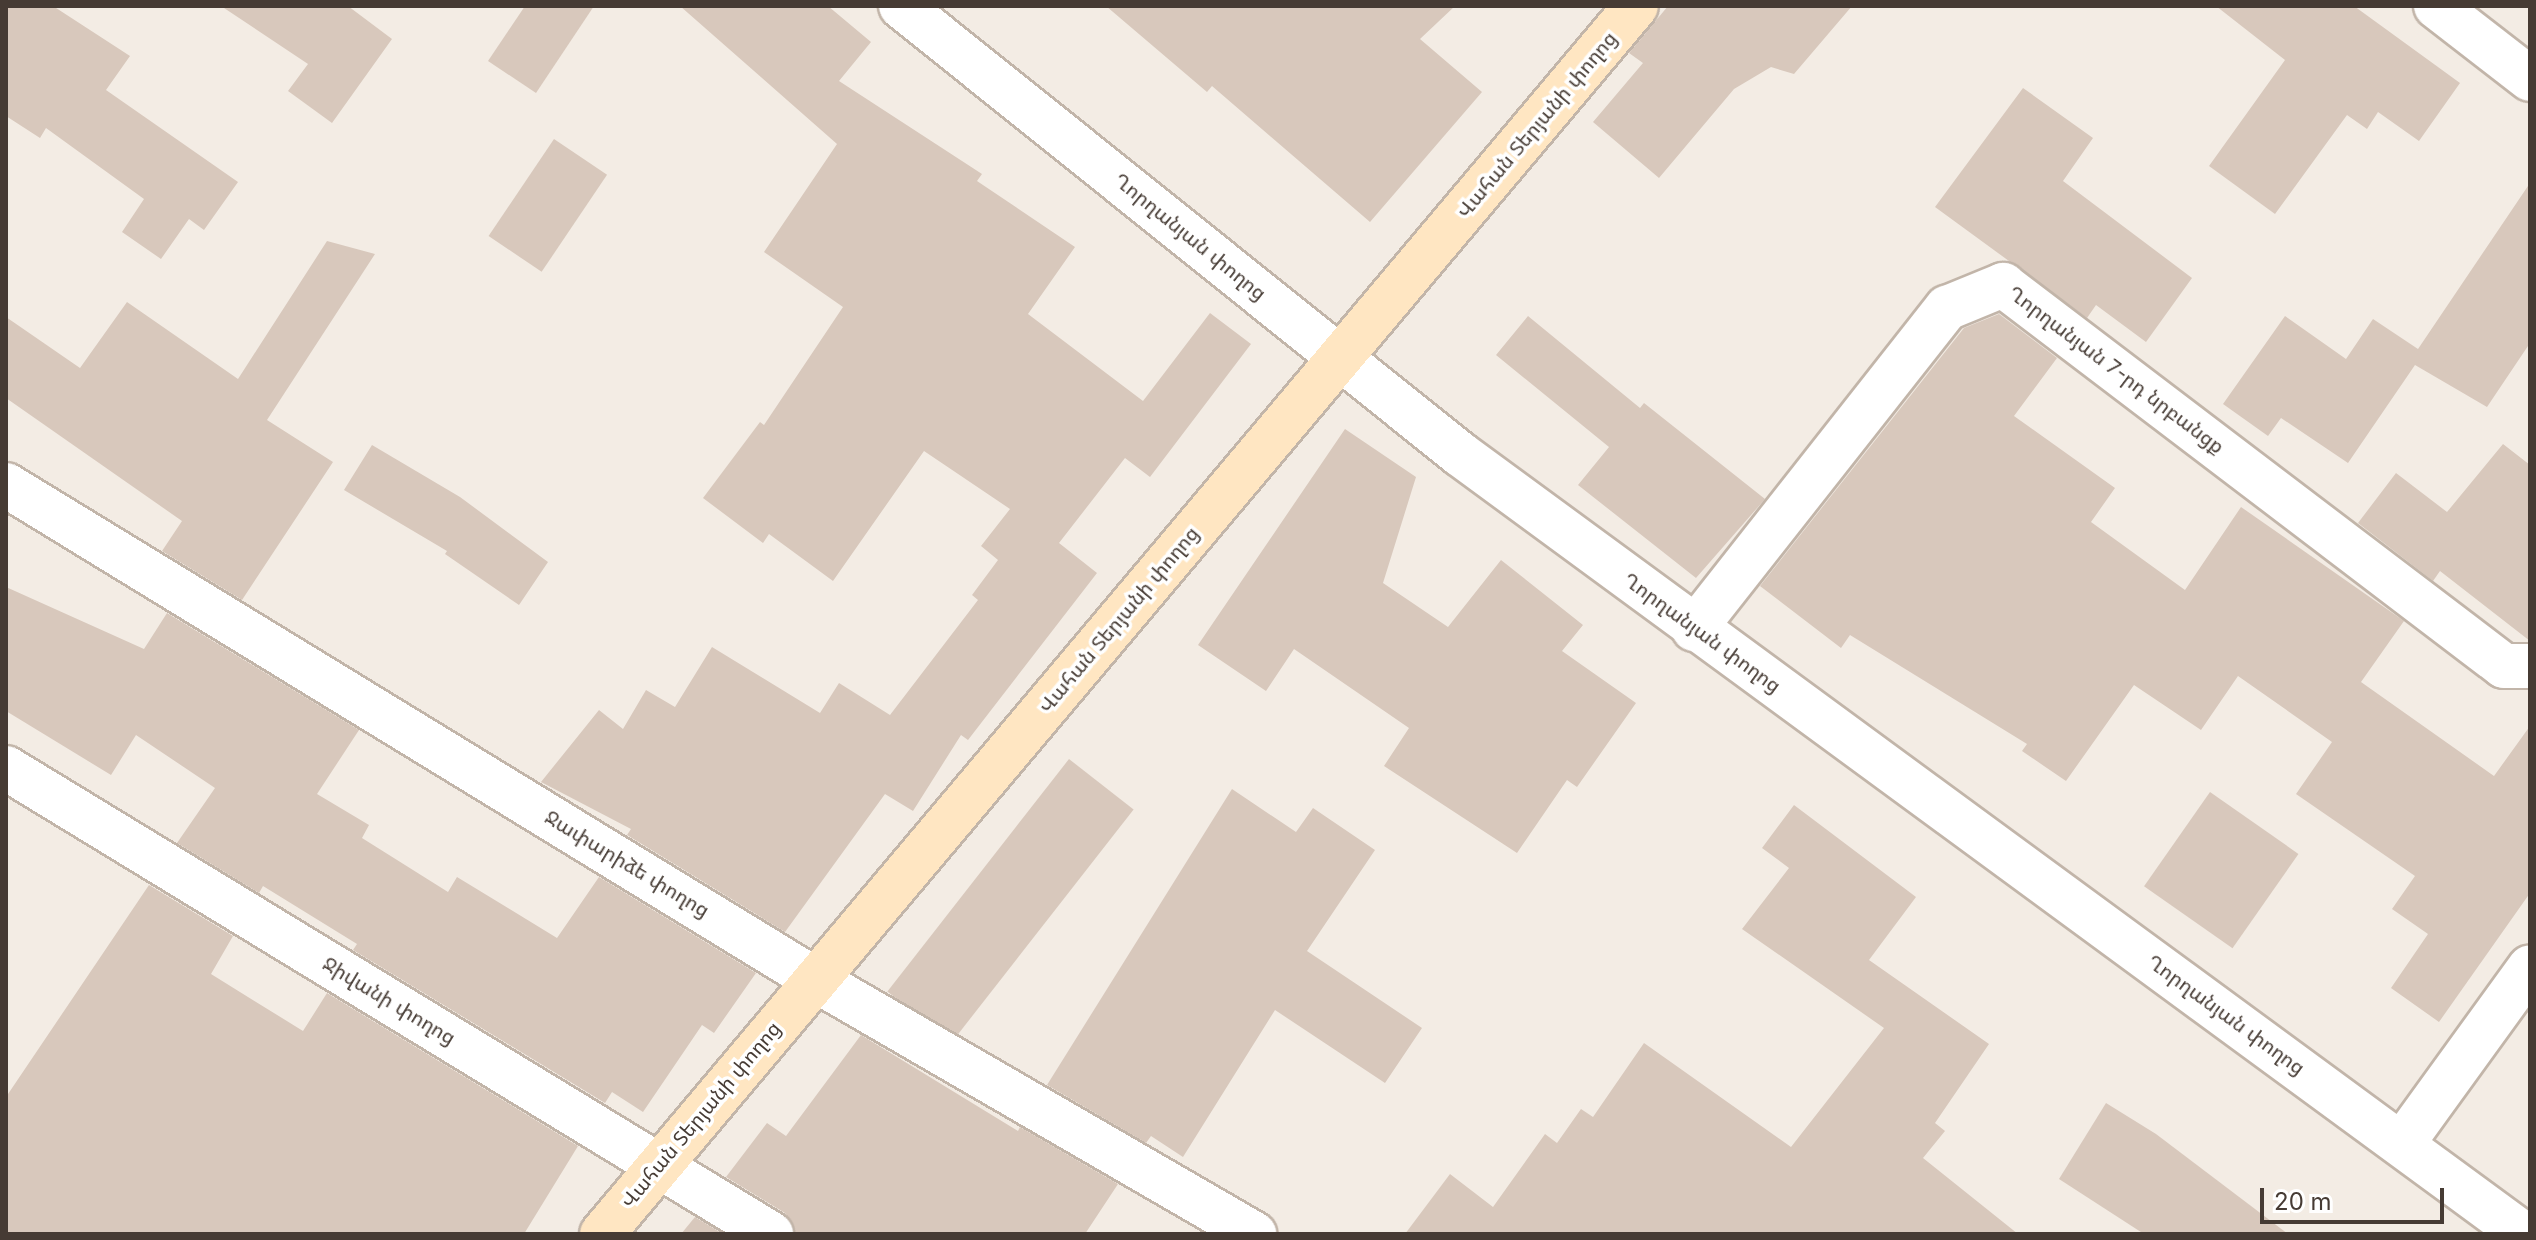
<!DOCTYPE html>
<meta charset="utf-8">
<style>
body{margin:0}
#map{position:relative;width:2536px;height:1240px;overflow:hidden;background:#f3ece4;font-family:Inter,"Noto Sans Armenian",sans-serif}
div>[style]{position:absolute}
.building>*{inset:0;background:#d8c8bc;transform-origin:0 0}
.roads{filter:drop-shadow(2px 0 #c2b5a9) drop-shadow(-2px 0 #c2b5a9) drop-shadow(0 2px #c2b5a9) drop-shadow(0 -2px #c2b5a9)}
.street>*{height:44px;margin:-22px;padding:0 22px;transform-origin:22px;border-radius:22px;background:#fff}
.secondary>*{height:44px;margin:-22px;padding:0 22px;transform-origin:22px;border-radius:22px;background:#ffe6c2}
span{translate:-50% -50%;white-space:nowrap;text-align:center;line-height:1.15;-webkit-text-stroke:7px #fff;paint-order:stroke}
.street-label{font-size:20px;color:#463b34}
.frame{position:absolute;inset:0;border:8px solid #463b34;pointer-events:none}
.scale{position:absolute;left:2260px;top:1188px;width:184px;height:36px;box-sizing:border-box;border:4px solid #463b34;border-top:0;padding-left:10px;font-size:24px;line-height:28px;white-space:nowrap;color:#463b34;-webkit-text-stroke:6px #fff;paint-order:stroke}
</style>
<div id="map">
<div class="building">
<div style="clip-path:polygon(6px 6px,53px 6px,130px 56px,106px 90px,238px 182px,204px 230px,189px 219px,161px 259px,122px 232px,144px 199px,46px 128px,40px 138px,6px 116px)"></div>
<div style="clip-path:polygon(221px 6px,348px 6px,392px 39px,332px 123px,288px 91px,308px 64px)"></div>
<div style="clip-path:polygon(525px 6px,594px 6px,536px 93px,488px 61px)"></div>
<div style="clip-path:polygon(680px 6px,828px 6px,871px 42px,839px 81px,982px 174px,977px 181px,1075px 247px,1028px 314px,1143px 401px,1210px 313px,1251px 344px,1150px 477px,1125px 458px,1059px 543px,1097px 573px,968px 740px,961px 735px,913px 811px,885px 794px,785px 932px,627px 835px,631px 829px,541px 782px,599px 710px,623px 729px,646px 690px,675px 707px,712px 647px,820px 713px,839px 683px,890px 715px,978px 600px,972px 595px,998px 560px,981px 546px,1010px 509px,924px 451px,833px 581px,769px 534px,763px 543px,703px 498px,760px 422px,764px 425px,843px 307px,764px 252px,837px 144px)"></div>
<div style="clip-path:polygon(1106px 6px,1455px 6px,1420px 39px,1482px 92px,1370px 222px,1212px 86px,1207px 92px)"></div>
<div style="clip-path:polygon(1668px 6px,1852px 6px,1794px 74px,1771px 67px,1734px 89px,1659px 178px,1593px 122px,1643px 63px,1629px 53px)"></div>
<div style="clip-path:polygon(2216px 6px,2354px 6px,2460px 83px,2419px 141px,2378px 112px,2367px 129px,2347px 115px,2275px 214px,2209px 166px,2285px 60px)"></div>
<div style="clip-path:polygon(2023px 88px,2093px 138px,2063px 181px,2192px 278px,2146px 342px,2096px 305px,2087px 318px,1935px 207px)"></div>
<div style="left:554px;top:139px;width:64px;height:117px;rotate:34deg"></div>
<div style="clip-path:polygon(2530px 183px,2530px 343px,2487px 407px,2415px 365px,2348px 463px,2281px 418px,2268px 436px,2223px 404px,2285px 316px,2346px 359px,2373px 319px,2418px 349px)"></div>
<div style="clip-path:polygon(327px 241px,375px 254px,267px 420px,333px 462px,242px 600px,162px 551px,182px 521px,6px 398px,6px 317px,80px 368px,127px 302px,238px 379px)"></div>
<div style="clip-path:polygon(1999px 314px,2057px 358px,2014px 416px,2115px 488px,2091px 522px,2185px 590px,2241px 507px,2404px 621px,2361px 682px,2494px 776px,2530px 726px,2530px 893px,2439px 1022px,2391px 988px,2428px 934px,2392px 909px,2415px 876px,2296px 794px,2332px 742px,2238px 676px,2201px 730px,2134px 685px,2066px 781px,2022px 751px,2027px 744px,1850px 635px,1841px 648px,1760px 586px,1964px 328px)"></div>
<div style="clip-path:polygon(1528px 316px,1640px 408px,1644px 403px,1765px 499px,1696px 578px,1578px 485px,1609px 447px,1496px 355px)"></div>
<div style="clip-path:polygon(1345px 429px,1416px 477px,1383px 583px,1448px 627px,1501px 560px,1583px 625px,1562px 651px,1636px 703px,1577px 787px,1567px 780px,1517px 853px,1384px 766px,1409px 728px,1294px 649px,1266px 691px,1198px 645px)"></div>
<div style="clip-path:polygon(2503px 444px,2530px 465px,2530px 641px,2440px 571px,2433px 581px,2358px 523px,2396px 473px,2447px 512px)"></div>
<div style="clip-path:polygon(372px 445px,460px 497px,548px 562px,519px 605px,445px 554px,447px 551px,344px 490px)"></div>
<div style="clip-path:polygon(6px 587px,144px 649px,167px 613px,359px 730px,317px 794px,369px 825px,362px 838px,448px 892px,457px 877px,557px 938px,599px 877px,756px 973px,714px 1033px,702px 1025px,643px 1112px,612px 1092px,605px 1103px,353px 950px,357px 944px,263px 886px,259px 893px,177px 843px,215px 788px,136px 735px,111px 775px,6px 711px)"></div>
<div style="left:1069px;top:759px;width:82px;height:295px;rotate:38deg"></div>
<div style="clip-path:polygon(1232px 789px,1296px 832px,1313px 808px,1375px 850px,1307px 951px,1422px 1028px,1385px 1083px,1275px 1010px,1183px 1157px,1151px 1136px,1146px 1143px,1047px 1085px)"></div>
<div style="left:2210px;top:792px;width:108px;height:115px;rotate:35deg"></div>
<div style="clip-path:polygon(1794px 805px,1916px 897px,1869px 960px,1989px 1044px,1935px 1123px,1945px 1131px,1923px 1158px,2018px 1234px,1405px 1234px,1450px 1174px,1493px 1207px,1545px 1134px,1557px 1143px,1581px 1109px,1593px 1117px,1644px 1043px,1791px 1147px,1884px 1028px,1742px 929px,1789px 868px,1762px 848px)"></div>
<div style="clip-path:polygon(149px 885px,233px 936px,211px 974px,303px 1031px,327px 993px,578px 1146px,524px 1234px,6px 1234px,6px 1097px)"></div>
<div style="clip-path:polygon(861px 1035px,1018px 1131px,1020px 1127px,1118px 1184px,1085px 1234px,796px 1234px,785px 1213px,726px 1177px,767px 1123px,786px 1136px)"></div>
<div style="clip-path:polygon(2106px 1103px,2156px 1134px,2288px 1234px,2144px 1234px,2059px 1179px)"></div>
<div style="clip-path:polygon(695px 1217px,723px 1234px,681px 1234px)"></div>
</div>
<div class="roads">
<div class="street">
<div style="left:901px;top:6px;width:716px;rotate:38.71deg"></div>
<div style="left:1460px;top:454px;width:1318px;rotate:36.27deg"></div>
<div style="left:2436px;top:6px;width:119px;rotate:37.8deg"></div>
<div style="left:6px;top:485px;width:947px;rotate:31.44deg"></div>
<div style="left:814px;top:979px;width:509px;rotate:30.09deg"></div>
<div style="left:1694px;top:629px;width:409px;rotate:-51.8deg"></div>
<div style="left:1947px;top:308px;width:61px;rotate:-22.3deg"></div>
<div style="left:2003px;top:285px;width:629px;rotate:37.25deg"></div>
<div style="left:2504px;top:666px;width:26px"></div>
<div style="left:6px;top:768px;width:896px;rotate:31.35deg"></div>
<div style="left:2402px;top:1144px;width:218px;rotate:-54.1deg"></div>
</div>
<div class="secondary">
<div style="left:602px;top:1234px;width:1605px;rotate:-49.9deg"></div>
</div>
</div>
<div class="street-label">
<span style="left:1537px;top:125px;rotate:-50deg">Վահան Տերյանի փողոց</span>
<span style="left:1190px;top:237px;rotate:39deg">Ղորղանյան փողոց</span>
<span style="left:2116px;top:370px;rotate:37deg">Ղորղանյան 7-րդ նրբանցք</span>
<span style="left:1119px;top:620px;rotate:-50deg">Վահան Տերյանի փողոց</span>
<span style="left:1702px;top:633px;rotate:36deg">Ղորղանյան փողոց</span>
<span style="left:627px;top:864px;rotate:31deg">Ջափարիձե փողոց</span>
<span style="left:389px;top:1001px;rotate:31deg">Ջիվանի փողոց</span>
<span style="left:2226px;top:1015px;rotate:36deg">Ղորղանյան փողոց</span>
<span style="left:701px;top:1115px;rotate:-50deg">Վահան Տերյանի փողոց</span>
</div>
<div class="frame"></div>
<div class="scale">20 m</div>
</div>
